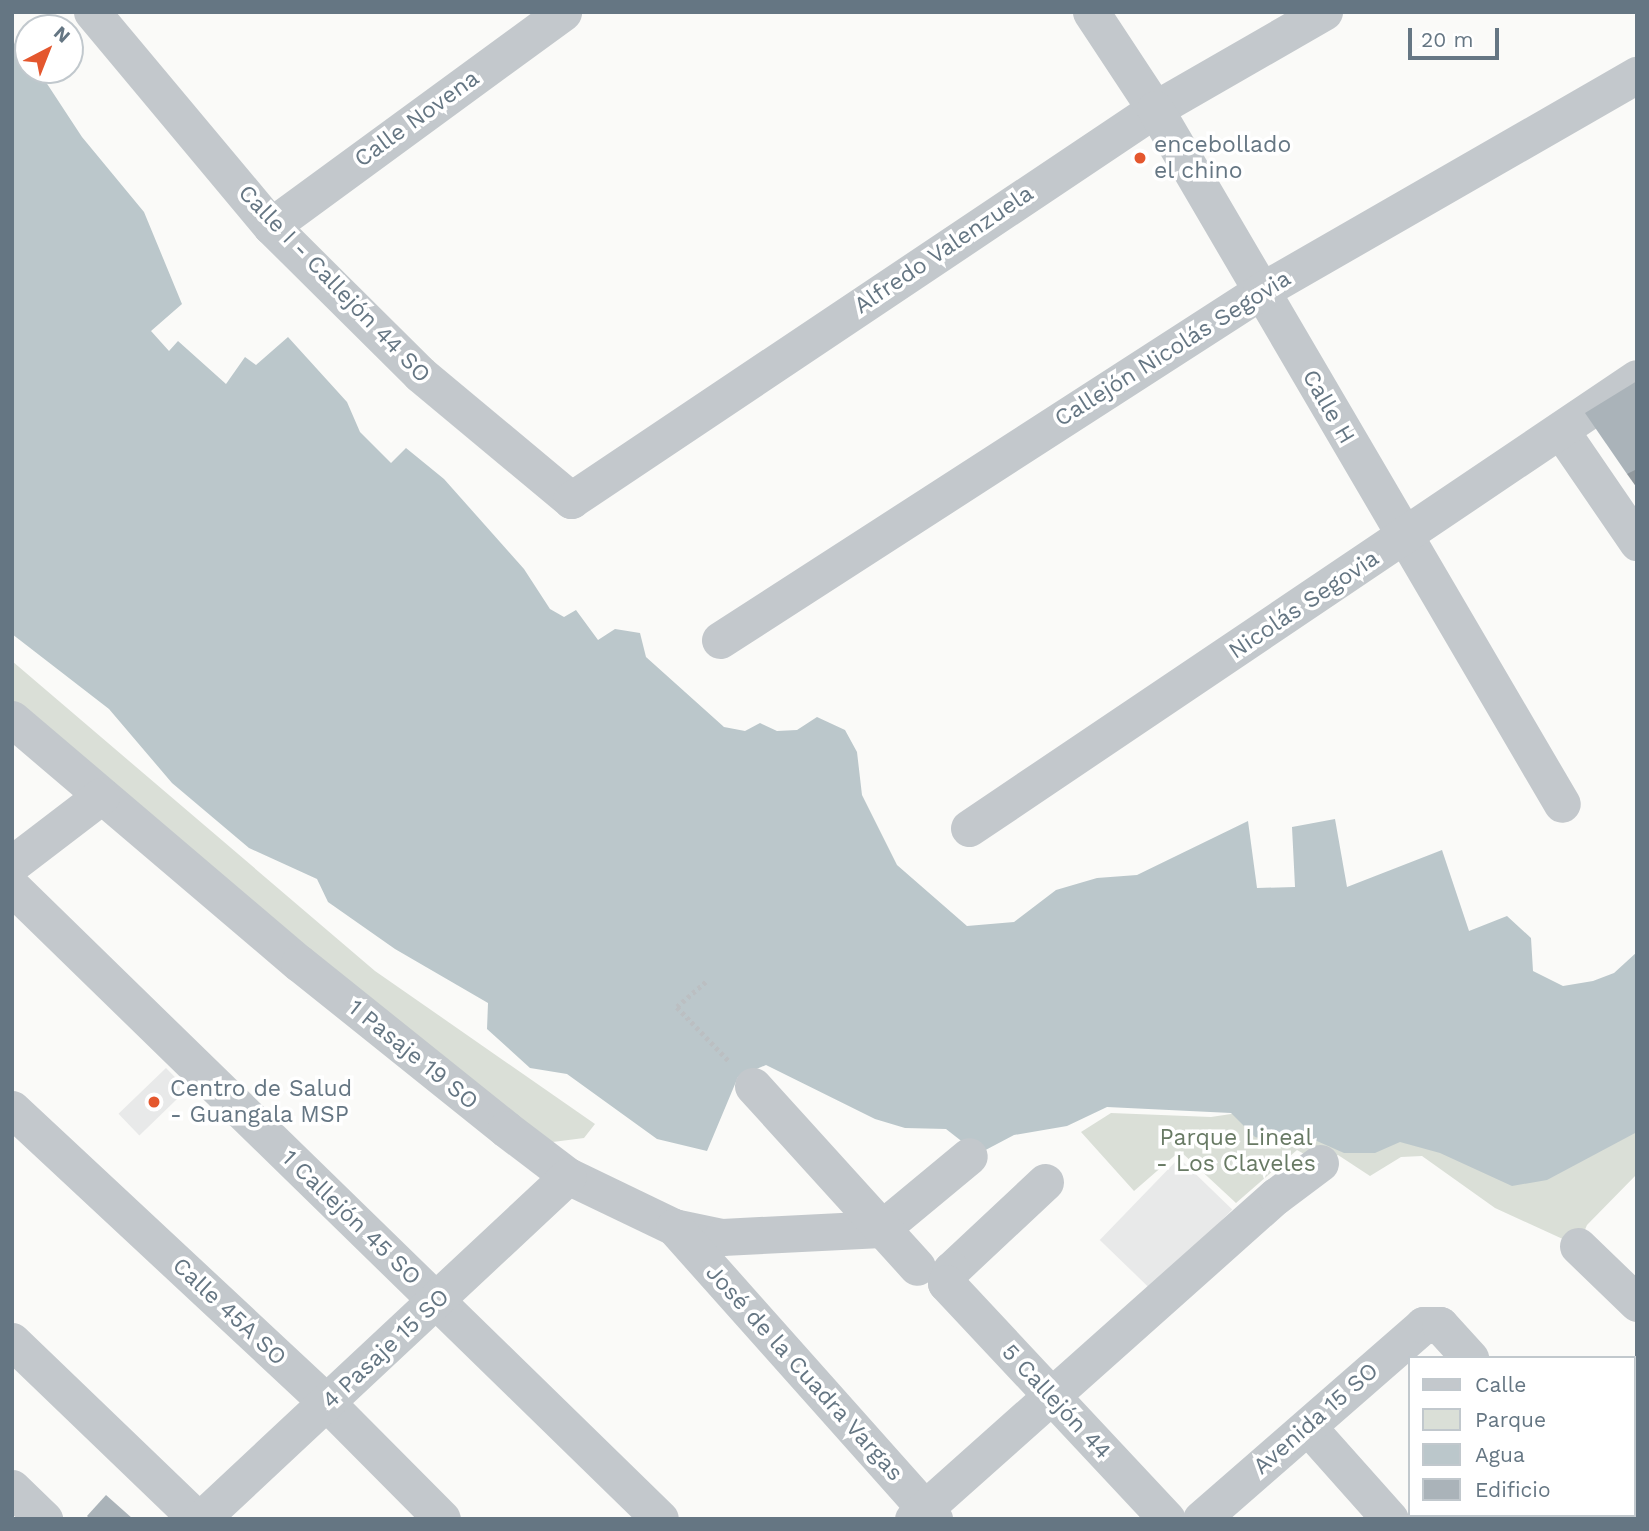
<!DOCTYPE html>
<meta charset="utf-8">
<style>
body{margin:0}
#map{position:relative;width:1649px;height:1531px;overflow:hidden;background:#fafaf8;font-family:"Work Sans",sans-serif}
div>[style]{position:absolute}
.built>*{inset:0;background:#e8e9e9;transform-origin:0 0}
.green>*{inset:0;background:#dadfd7}
.water>*{inset:0;background:#bbc7cb}
.path>*{height:4.5px;margin-top:-2.25px;transform-origin:0;background:repeating-linear-gradient(90deg,#bbbfc2 0 3.5px,transparent 0 7px)}
.minor>*{height:37px;margin:-18.5px;padding:0 18.5px;transform-origin:18.5px;border-radius:18.5px;background:#c3c8cc}
.wall>*{inset:0;background:#929a9f}
.building>*{inset:0;background:#aab3b9}
.dots>*{width:19px;height:19px;translate:-50% -50%;box-sizing:border-box;border:4px solid #fff;border-radius:50%}
span{translate:-50% -50%;white-space:nowrap;text-align:center;line-height:1.15;-webkit-text-stroke:7px #fff;paint-order:stroke}
.street-label{font-size:23px;color:#657683}
.poi-label{font-size:23px;color:#657683}
.left{translate:0 -50%;text-align:left}
.park-label{font-size:23px;color:#687a64}
.frame{position:absolute;inset:0;border:14px solid #657683;pointer-events:none}
.legend{position:absolute;left:1408px;top:1356px;width:228px;height:161px;box-sizing:border-box;background:#fff;border:2px solid #c1c8cd;margin:0;padding:9px 12px;list-style:none;font-size:21px;color:#657683}
.legend li{display:flex;align-items:center;gap:14px;height:35px}
.legend b{width:35px;border:2px solid #c1c8cd}
.north{position:absolute;left:14px;top:14px;width:70px;height:70px;box-sizing:border-box;background:#fff;border:2px solid #c1c8cd;border-radius:50%;rotate:42deg;font-size:19px;font-weight:700;line-height:28px;text-align:center;color:#657683}
.north::after{content:'';display:block;margin:auto;width:24px;height:32px;background:#e4572e;clip-path:polygon(50% 0,100% 100%,50% 72%,0 100%)}
.scale{position:absolute;left:1408px;top:28px;width:91px;height:32px;box-sizing:border-box;border:4px solid #657683;border-top:0;padding-left:9px;font-size:21px;line-height:24px;white-space:nowrap;color:#657683;-webkit-text-stroke:5px #fff;paint-order:stroke}
</style>
<div id="map">
<div class="built">
<div style="left:166px;top:1068px;width:30px;height:66px;rotate:46deg"></div>
<div style="left:1179px;top:1158px;width:74px;height:114px;rotate:44deg"></div>
</div>
<div class="green">
<div style="clip-path:polygon(12px 661px,375px 971px,595px 1124px,584px 1138px,545px 1143px,12px 711px)"></div>
<div style="clip-path:polygon(1251px 1111px,1637px 1124px,1637px 1174px,1587px 1225px,1578px 1246px,1495px 1208px,1422px 1156px,1401px 1157px,1370px 1176px,1338px 1155px,1320px 1163px,1297px 1150px,1236px 1203px,1180px 1151px,1134px 1191px,1081px 1132px,1111px 1113px,1211px 1117px)"></div>
</div>
<div class="water">
<div style="clip-path:polygon(20px 43px,28px 55px,28px 70px,38px 70px,82px 137px,144px 212px,182px 304px,151px 331px,169px 351px,178px 341px,226px 384px,245px 357px,256px 365px,288px 337px,347px 402px,360px 432px,391px 463px,406px 448px,444px 479px,524px 569px,550px 609px,564px 617px,576px 610px,598px 640px,615px 629px,640px 633px,646px 657px,724px 727px,745px 731px,760px 723px,777px 731px,797px 730px,817px 717px,845px 730px,857px 752px,862px 795px,897px 865px,967px 926px,1014px 922px,1056px 890px,1097px 878px,1137px 875px,1248px 821px,1257px 888px,1295px 887px,1292px 827px,1335px 819px,1347px 887px,1442px 850px,1469px 931px,1507px 916px,1531px 938px,1533px 971px,1563px 986px,1593px 981px,1614px 973px,1637px 952px,1637px 1132px,1547px 1180px,1512px 1186px,1440px 1153px,1400px 1142px,1375px 1153px,1344px 1153px,1301px 1134px,1280px 1143px,1255px 1137px,1231px 1113px,1107px 1107px,1067px 1126px,1014px 1135px,978px 1154px,946px 1129px,905px 1128px,875px 1119px,766px 1065px,738px 1077px,707px 1151px,657px 1139px,567px 1074px,530px 1068px,487px 1029px,488px 1003px,395px 949px,328px 902px,317px 879px,249px 848px,172px 783px,109px 709px,12px 634px,12px 44px)"></div>
</div>
<div class="path">
<div style="left:706px;top:982px;width:38px;rotate:139deg"></div>
<div style="left:677px;top:1007px;width:76px;rotate:46.1deg"></div>
</div>
<div class="minor">
<div style="left:92px;top:12px;width:279px;rotate:50.1deg"></div>
<div style="left:271px;top:226px;width:210px;rotate:44.8deg"></div>
<div style="left:420px;top:374px;width:197px;rotate:39.8deg"></div>
<div style="left:571px;top:500px;width:703px;rotate:-33.8deg"></div>
<div style="left:1155px;top:109px;width:195px;rotate:-29.9deg"></div>
<div style="left:1091px;top:12px;width:116px;rotate:56.6deg"></div>
<div style="left:1155px;top:109px;width:805px;rotate:59.65deg"></div>
<div style="left:271px;top:226px;width:362px;rotate:-36.2deg"></div>
<div style="left:1561px;top:431px;width:135px;rotate:55.6deg"></div>
<div style="left:720px;top:640px;width:644px;rotate:-32.83deg"></div>
<div style="left:1261px;top:291px;width:434px;rotate:-29.9deg"></div>
<div style="left:12px;top:719px;width:377px;rotate:40.4deg"></div>
<div style="left:299px;top:963px;width:265px;rotate:38.7deg"></div>
<div style="left:506px;top:1129px;width:78px;rotate:37.2deg"></div>
<div style="left:568px;top:1176px;width:118px;rotate:25.7deg"></div>
<div style="left:674px;top:1227px;width:49px;rotate:11.8deg"></div>
<div style="left:722px;top:1237px;width:159px;rotate:-2.9deg"></div>
<div style="left:881px;top:1229px;width:114px;rotate:-39.7deg"></div>
<div style="left:969px;top:828px;width:805px;rotate:-33.97deg"></div>
<div style="left:12px;top:864px;width:112px;rotate:-37.4deg"></div>
<div style="left:12px;top:887px;width:905px;rotate:44.28deg"></div>
<div style="left:753px;top:1086px;width:244px;rotate:47.8deg"></div>
<div style="left:12px;top:1109px;width:431px;rotate:43deg"></div>
<div style="left:327px;top:1403px;width:163px;rotate:45.2deg"></div>
<div style="left:1045px;top:1182px;width:129px;rotate:136.9deg"></div>
<div style="left:951px;top:1270px;width:14px;rotate:111deg"></div>
<div style="left:946px;top:1283px;width:323px;rotate:46.9deg"></div>
<div style="left:674px;top:1227px;width:391px;rotate:48.3deg"></div>
<div style="left:1578px;top:1246px;width:82px;rotate:44deg"></div>
<div style="left:12px;top:1341px;width:257px;rotate:43.9deg"></div>
<div style="left:1308px;top:1427px;width:123px;rotate:48.3deg"></div>
<div style="left:12px;top:1488px;width:45px;rotate:44.1deg"></div>
<div style="left:1611px;top:1515px;width:5px;rotate:53deg"></div>
<div style="left:201px;top:1519px;width:502px;rotate:-43.06deg"></div>
<div style="left:913px;top:1519px;width:486px;rotate:-41.7deg"></div>
<div style="left:1276px;top:1196px;width:55px;rotate:-36.9deg"></div>
<div style="left:1201px;top:1519px;width:295px;rotate:-41.1deg"></div>
<div style="left:1423px;top:1325px;width:17px"></div>
<div style="left:1440px;top:1325px;width:45px;rotate:47.7deg"></div>
</div>
<div class="wall">
<div style="clip-path:polygon(1637px 381px,1637px 488px,1627px 474px)"></div>
</div>
<div class="building">
<div style="clip-path:polygon(1637px 381px,1637px 469px,1627px 474px,1585px 413px)"></div>
<div style="clip-path:polygon(106px 1495px,133px 1519px,90px 1519px,87px 1516px)"></div>
</div>
<div class="dots">
<div style="left:1140px;top:158px;background:#e4572e"></div>
<div style="left:154px;top:1102px;background:#e4572e"></div>
</div>
<div class="street-label">
<span style="left:417px;top:119px;rotate:-36deg">Calle Novena</span>
<span style="left:944px;top:250px;rotate:-34deg">Alfredo Valenzuela</span>
<span style="left:334px;top:284px;rotate:46deg">Calle I - Callejón 44 SO</span>
<span style="left:1173px;top:349px;rotate:-32deg">Callejón Nicolás Segovia</span>
<span style="left:1328px;top:407px;rotate:60deg">Calle H</span>
<span style="left:1304px;top:605px;rotate:-34deg">Nicolás Segovia</span>
<span style="left:413px;top:1055px;rotate:39deg">1 Pasaje 19 SO</span>
<span style="left:351px;top:1218px;rotate:44deg">1 Callejón 45 SO</span>
<span style="left:229px;top:1312px;rotate:43deg">Calle 45A SO</span>
<span style="left:386px;top:1349px;rotate:-43deg">4 Pasaje 15 SO</span>
<span style="left:804px;top:1373px;rotate:48deg">José de la Cuadra Vargas</span>
<span style="left:1056px;top:1402px;rotate:47deg">5 Callejón 44</span>
<span style="left:1316px;top:1419px;rotate:-41deg">Avenida 15 SO</span>
</div>
<div class="poi-label">
<span class="left" style="left:1154px;top:158px">encebollado<br>el chino</span>
<span class="left" style="left:170px;top:1102px">Centro de Salud<br>- Guangala MSP</span>
</div>
<div class="park-label">
<span style="left:1236px;top:1151px">Parque Lineal<br>- Los Claveles</span>
</div>
<div class="frame"></div>
<ul class="legend">
<li><b style="height:9px;background:#c3c8cc"></b>Calle</li>
<li><b style="height:19px;background:#dadfd7"></b>Parque</li>
<li><b style="height:19px;background:#bbc7cb"></b>Agua</li>
<li><b style="height:19px;background:#aab3b9"></b>Edificio</li>
</ul>
<div class="north">N</div>
<div class="scale">20 m</div>
</div>
